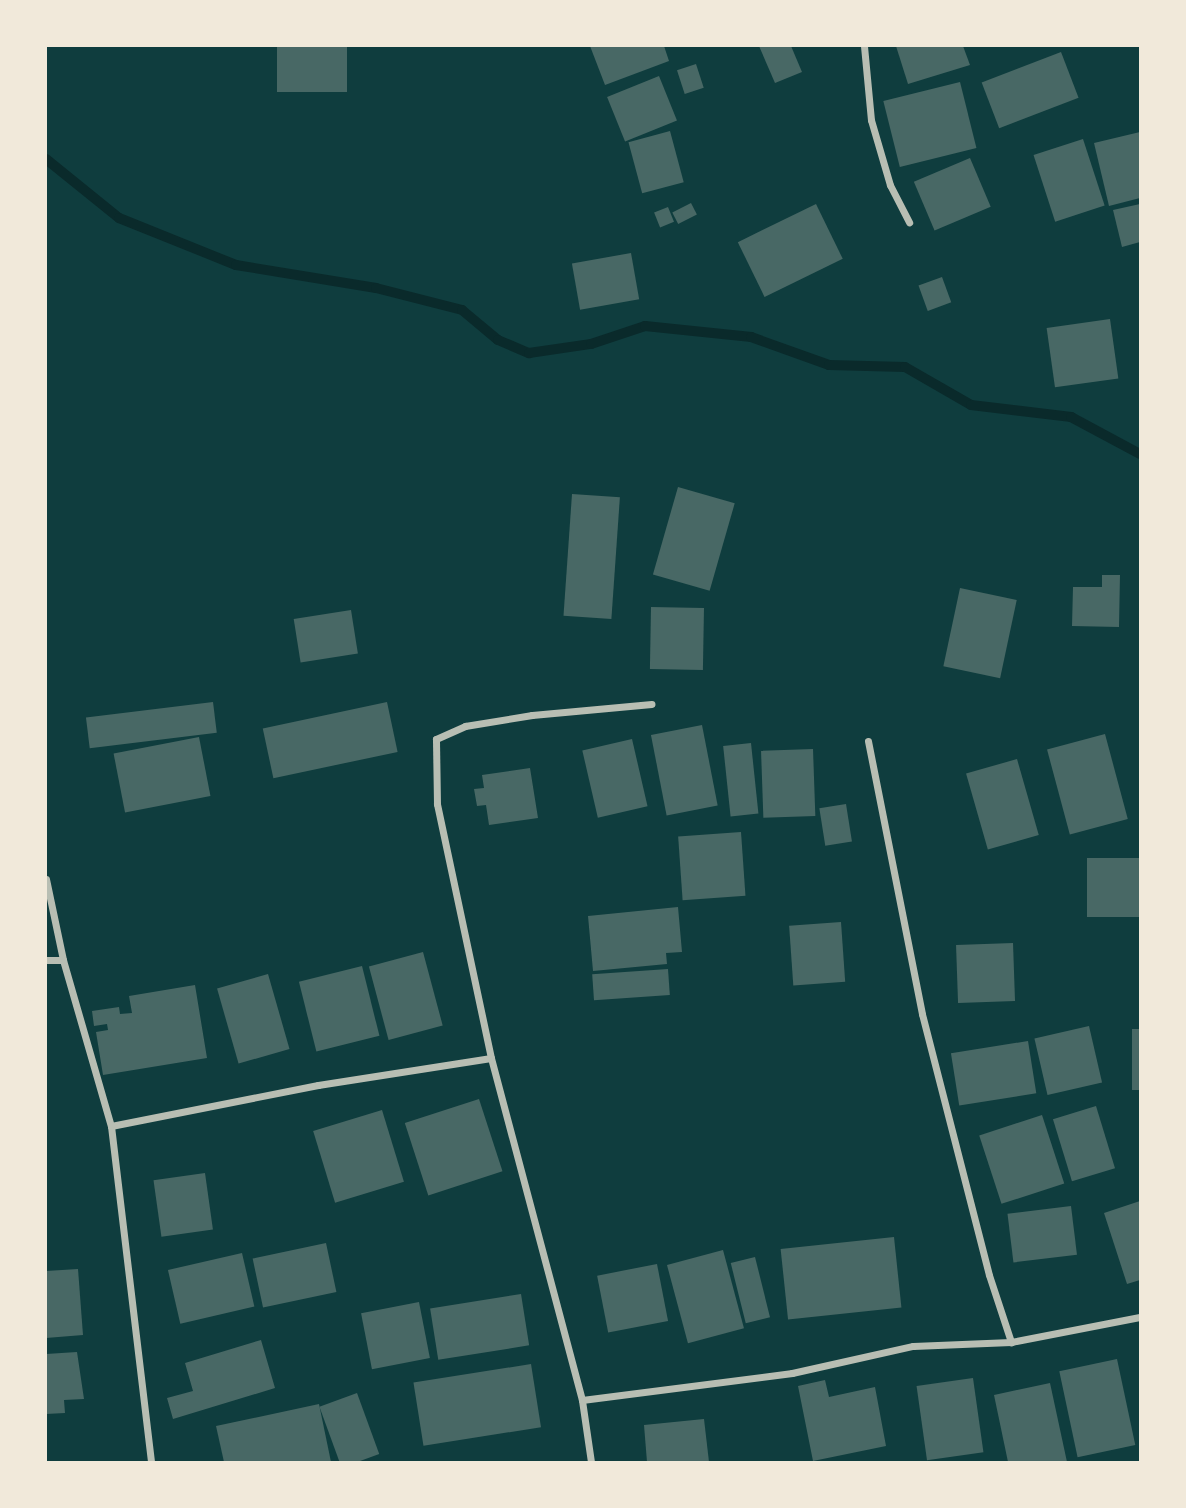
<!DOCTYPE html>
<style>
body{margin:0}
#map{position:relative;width:1186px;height:1508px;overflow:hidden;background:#0f3d3e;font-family:Karla,sans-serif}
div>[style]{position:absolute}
.stream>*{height:10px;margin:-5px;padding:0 5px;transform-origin:5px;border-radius:5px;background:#0a2a2b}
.building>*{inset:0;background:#486865;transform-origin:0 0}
.minor>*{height:7px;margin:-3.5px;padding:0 3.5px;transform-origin:3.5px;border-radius:3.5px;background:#b8beb3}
span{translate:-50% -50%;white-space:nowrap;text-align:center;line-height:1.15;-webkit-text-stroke:5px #f1e9da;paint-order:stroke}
.frame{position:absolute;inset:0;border:47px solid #f1e9da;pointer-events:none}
</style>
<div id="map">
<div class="stream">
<div style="left:46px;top:159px;width:94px;rotate:38.9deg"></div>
<div style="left:119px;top:218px;width:126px;rotate:21.9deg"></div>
<div style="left:236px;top:265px;width:142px;rotate:9.3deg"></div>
<div style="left:376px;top:288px;width:89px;rotate:14.3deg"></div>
<div style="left:462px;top:310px;width:47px;rotate:39.8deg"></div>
<div style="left:498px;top:340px;width:34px;rotate:23deg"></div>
<div style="left:529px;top:353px;width:63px;rotate:-8.3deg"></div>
<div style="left:591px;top:344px;width:57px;rotate:-18.4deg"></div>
<div style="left:645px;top:326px;width:107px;rotate:5.9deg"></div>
<div style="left:751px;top:337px;width:83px;rotate:19.7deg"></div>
<div style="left:829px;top:365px;width:76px;rotate:1.5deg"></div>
<div style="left:905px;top:367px;width:76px;rotate:29.9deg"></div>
<div style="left:971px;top:405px;width:101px;rotate:6.8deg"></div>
<div style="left:1071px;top:417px;width:78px;rotate:28.2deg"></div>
</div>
<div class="building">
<div style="left:277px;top:46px;width:70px;height:46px"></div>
<div style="clip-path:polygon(590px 46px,664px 46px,669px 61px,605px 85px)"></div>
<div style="clip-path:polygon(759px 46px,791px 46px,802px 72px,775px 83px)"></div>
<div style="clip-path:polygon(896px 46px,963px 46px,970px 65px,908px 84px)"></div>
<div style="left:1061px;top:52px;width:49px;height:85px;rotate:69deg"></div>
<div style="left:696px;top:64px;width:25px;height:20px;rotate:72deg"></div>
<div style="left:659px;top:76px;width:48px;height:56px;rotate:68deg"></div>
<div style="left:960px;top:82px;width:68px;height:79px;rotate:76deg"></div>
<div style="left:670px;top:131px;width:53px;height:43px;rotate:75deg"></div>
<div style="clip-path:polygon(1140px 132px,1140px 198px,1109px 206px,1094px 143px)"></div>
<div style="left:1083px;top:139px;width:70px;height:52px;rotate:72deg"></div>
<div style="left:970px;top:158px;width:53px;height:61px;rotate:67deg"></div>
<div style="left:691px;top:203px;width:13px;height:21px;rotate:63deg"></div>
<div style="left:816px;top:204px;width:61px;height:87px;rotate:64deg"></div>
<div style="clip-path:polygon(1140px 204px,1140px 242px,1122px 247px,1113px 210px)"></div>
<div style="left:668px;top:207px;width:16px;height:15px;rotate:68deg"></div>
<div style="left:631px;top:253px;width:47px;height:60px;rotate:80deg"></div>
<div style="left:942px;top:277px;width:27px;height:25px;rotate:70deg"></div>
<div style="left:1110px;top:319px;width:60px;height:64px;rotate:82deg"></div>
<div style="left:678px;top:487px;width:59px;height:91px;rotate:16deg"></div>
<div style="left:572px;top:494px;width:48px;height:122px;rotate:4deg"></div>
<div style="clip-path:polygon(1102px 575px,1120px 575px,1119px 627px,1072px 626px,1073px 587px,1102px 587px)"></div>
<div style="left:960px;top:588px;width:58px;height:80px;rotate:12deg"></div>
<div style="left:651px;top:607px;width:53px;height:62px;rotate:1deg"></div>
<div style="left:351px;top:610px;width:44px;height:58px;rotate:81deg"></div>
<div style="left:213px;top:702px;width:31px;height:128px;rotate:83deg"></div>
<div style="left:387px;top:702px;width:51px;height:127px;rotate:78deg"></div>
<div style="left:702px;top:725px;width:82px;height:52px;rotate:79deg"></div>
<div style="left:1105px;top:734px;width:88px;height:60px;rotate:75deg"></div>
<div style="left:199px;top:737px;width:60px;height:87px;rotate:79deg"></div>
<div style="left:632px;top:739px;width:69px;height:51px;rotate:77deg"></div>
<div style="left:751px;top:743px;width:71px;height:28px;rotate:84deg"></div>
<div style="left:813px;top:749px;width:67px;height:52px;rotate:88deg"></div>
<div style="left:1017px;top:759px;width:79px;height:53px;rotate:74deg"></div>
<div style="clip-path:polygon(530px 768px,538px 818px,489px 825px,486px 805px,477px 806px,474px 789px,484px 788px,482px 775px)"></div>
<div style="left:846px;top:804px;width:38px;height:27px;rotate:81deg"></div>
<div style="left:741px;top:832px;width:64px;height:63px;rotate:86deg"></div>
<div style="left:1140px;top:858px;width:59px;height:53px;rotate:90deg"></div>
<div style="clip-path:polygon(678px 907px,682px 952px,666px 953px,667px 964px,593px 971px,588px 916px)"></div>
<div style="left:841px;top:922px;width:60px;height:52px;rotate:86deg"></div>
<div style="left:1013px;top:943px;width:58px;height:57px;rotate:88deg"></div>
<div style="left:423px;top:952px;width:76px;height:56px;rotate:75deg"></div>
<div style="left:362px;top:966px;width:72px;height:65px;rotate:76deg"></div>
<div style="left:668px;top:969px;width:26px;height:76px;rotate:86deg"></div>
<div style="left:268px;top:974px;width:78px;height:53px;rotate:74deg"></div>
<div style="clip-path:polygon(195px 985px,207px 1058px,103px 1075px,96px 1032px,108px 1030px,107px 1024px,94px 1026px,92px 1011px,119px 1007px,120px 1014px,132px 1013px,129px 996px)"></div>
<div style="left:1089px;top:1026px;width:58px;height:56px;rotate:77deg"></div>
<div style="left:1132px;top:1029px;width:8px;height:61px"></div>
<div style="left:1028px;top:1041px;width:53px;height:78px;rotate:81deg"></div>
<div style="left:479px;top:1099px;width:76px;height:78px;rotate:72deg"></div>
<div style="left:1096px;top:1106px;width:65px;height:45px;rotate:73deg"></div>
<div style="left:382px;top:1110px;width:75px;height:72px;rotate:73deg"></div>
<div style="left:1042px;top:1115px;width:72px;height:66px;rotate:72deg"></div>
<div style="left:205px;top:1173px;width:57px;height:52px;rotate:82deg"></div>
<div style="clip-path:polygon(1140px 1201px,1140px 1280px,1127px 1284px,1104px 1213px)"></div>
<div style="left:1071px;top:1206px;width:49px;height:64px;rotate:83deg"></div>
<div style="left:894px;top:1237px;width:71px;height:114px;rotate:84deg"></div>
<div style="left:326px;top:1243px;width:50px;height:75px;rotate:78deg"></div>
<div style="left:723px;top:1250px;width:81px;height:58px;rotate:75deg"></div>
<div style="left:242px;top:1253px;width:55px;height:76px;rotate:77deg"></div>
<div style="left:755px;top:1257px;width:62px;height:25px;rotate:76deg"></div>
<div style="left:657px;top:1264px;width:58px;height:61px;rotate:79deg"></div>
<div style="clip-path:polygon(78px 1269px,83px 1335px,46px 1338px,46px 1271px)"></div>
<div style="left:521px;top:1294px;width:52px;height:92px;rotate:81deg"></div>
<div style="left:419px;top:1302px;width:57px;height:59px;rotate:79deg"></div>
<div style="clip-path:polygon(261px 1340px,275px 1388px,173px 1419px,167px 1398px,193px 1391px,185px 1363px)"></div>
<div style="clip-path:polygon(77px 1352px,84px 1399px,64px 1400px,65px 1413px,46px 1414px,46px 1354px)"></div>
<div style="left:1117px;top:1359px;width:88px;height:59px;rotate:78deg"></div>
<div style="left:531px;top:1364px;width:64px;height:119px;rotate:81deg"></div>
<div style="left:973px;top:1378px;width:75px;height:57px;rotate:82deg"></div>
<div style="clip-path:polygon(825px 1380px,829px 1397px,875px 1387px,886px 1446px,813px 1461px,798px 1386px)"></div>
<div style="clip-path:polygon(1050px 1383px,1067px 1462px,1008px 1462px,994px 1395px)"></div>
<div style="left:357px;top:1393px;width:65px;height:40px;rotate:70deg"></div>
<div style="clip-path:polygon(319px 1404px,331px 1462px,224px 1462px,216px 1426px)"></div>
<div style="clip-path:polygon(704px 1419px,709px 1462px,647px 1462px,644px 1425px)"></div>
</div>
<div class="minor">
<div style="left:864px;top:46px;width:74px;rotate:84.6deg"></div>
<div style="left:871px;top:120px;width:68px;rotate:73.7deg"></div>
<div style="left:890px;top:185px;width:42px;rotate:62.8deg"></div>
<div style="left:868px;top:741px;width:278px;rotate:78.8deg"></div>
<div style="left:922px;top:1014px;width:269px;rotate:75.6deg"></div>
<div style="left:989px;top:1275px;width:71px;rotate:71.8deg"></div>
<div style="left:46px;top:879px;width:83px;rotate:78.1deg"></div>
<div style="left:63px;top:960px;width:173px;rotate:73.9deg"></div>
<div style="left:111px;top:1126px;width:338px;rotate:83.2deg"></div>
<div style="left:46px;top:960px;width:17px"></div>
<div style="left:111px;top:1126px;width:211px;rotate:-11.2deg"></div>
<div style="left:318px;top:1085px;width:175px;rotate:-8.9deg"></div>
<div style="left:582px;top:1400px;width:212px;rotate:-7.3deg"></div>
<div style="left:792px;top:1373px;width:124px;rotate:-12.6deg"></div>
<div style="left:913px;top:1346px;width:98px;rotate:-2.3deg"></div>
<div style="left:1011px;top:1342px;width:131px;rotate:-11deg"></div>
<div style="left:591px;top:1462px;width:63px;rotate:-98.3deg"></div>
<div style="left:582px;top:1400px;width:354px;rotate:-104.9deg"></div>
<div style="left:491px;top:1058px;width:260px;rotate:-102deg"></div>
<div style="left:437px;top:804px;width:65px;rotate:-90.9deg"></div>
<div style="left:436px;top:739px;width:32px;rotate:-24deg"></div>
<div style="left:465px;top:726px;width:68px;rotate:-9.3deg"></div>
<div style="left:532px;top:715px;width:120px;rotate:-5.3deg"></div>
</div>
<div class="frame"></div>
</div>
